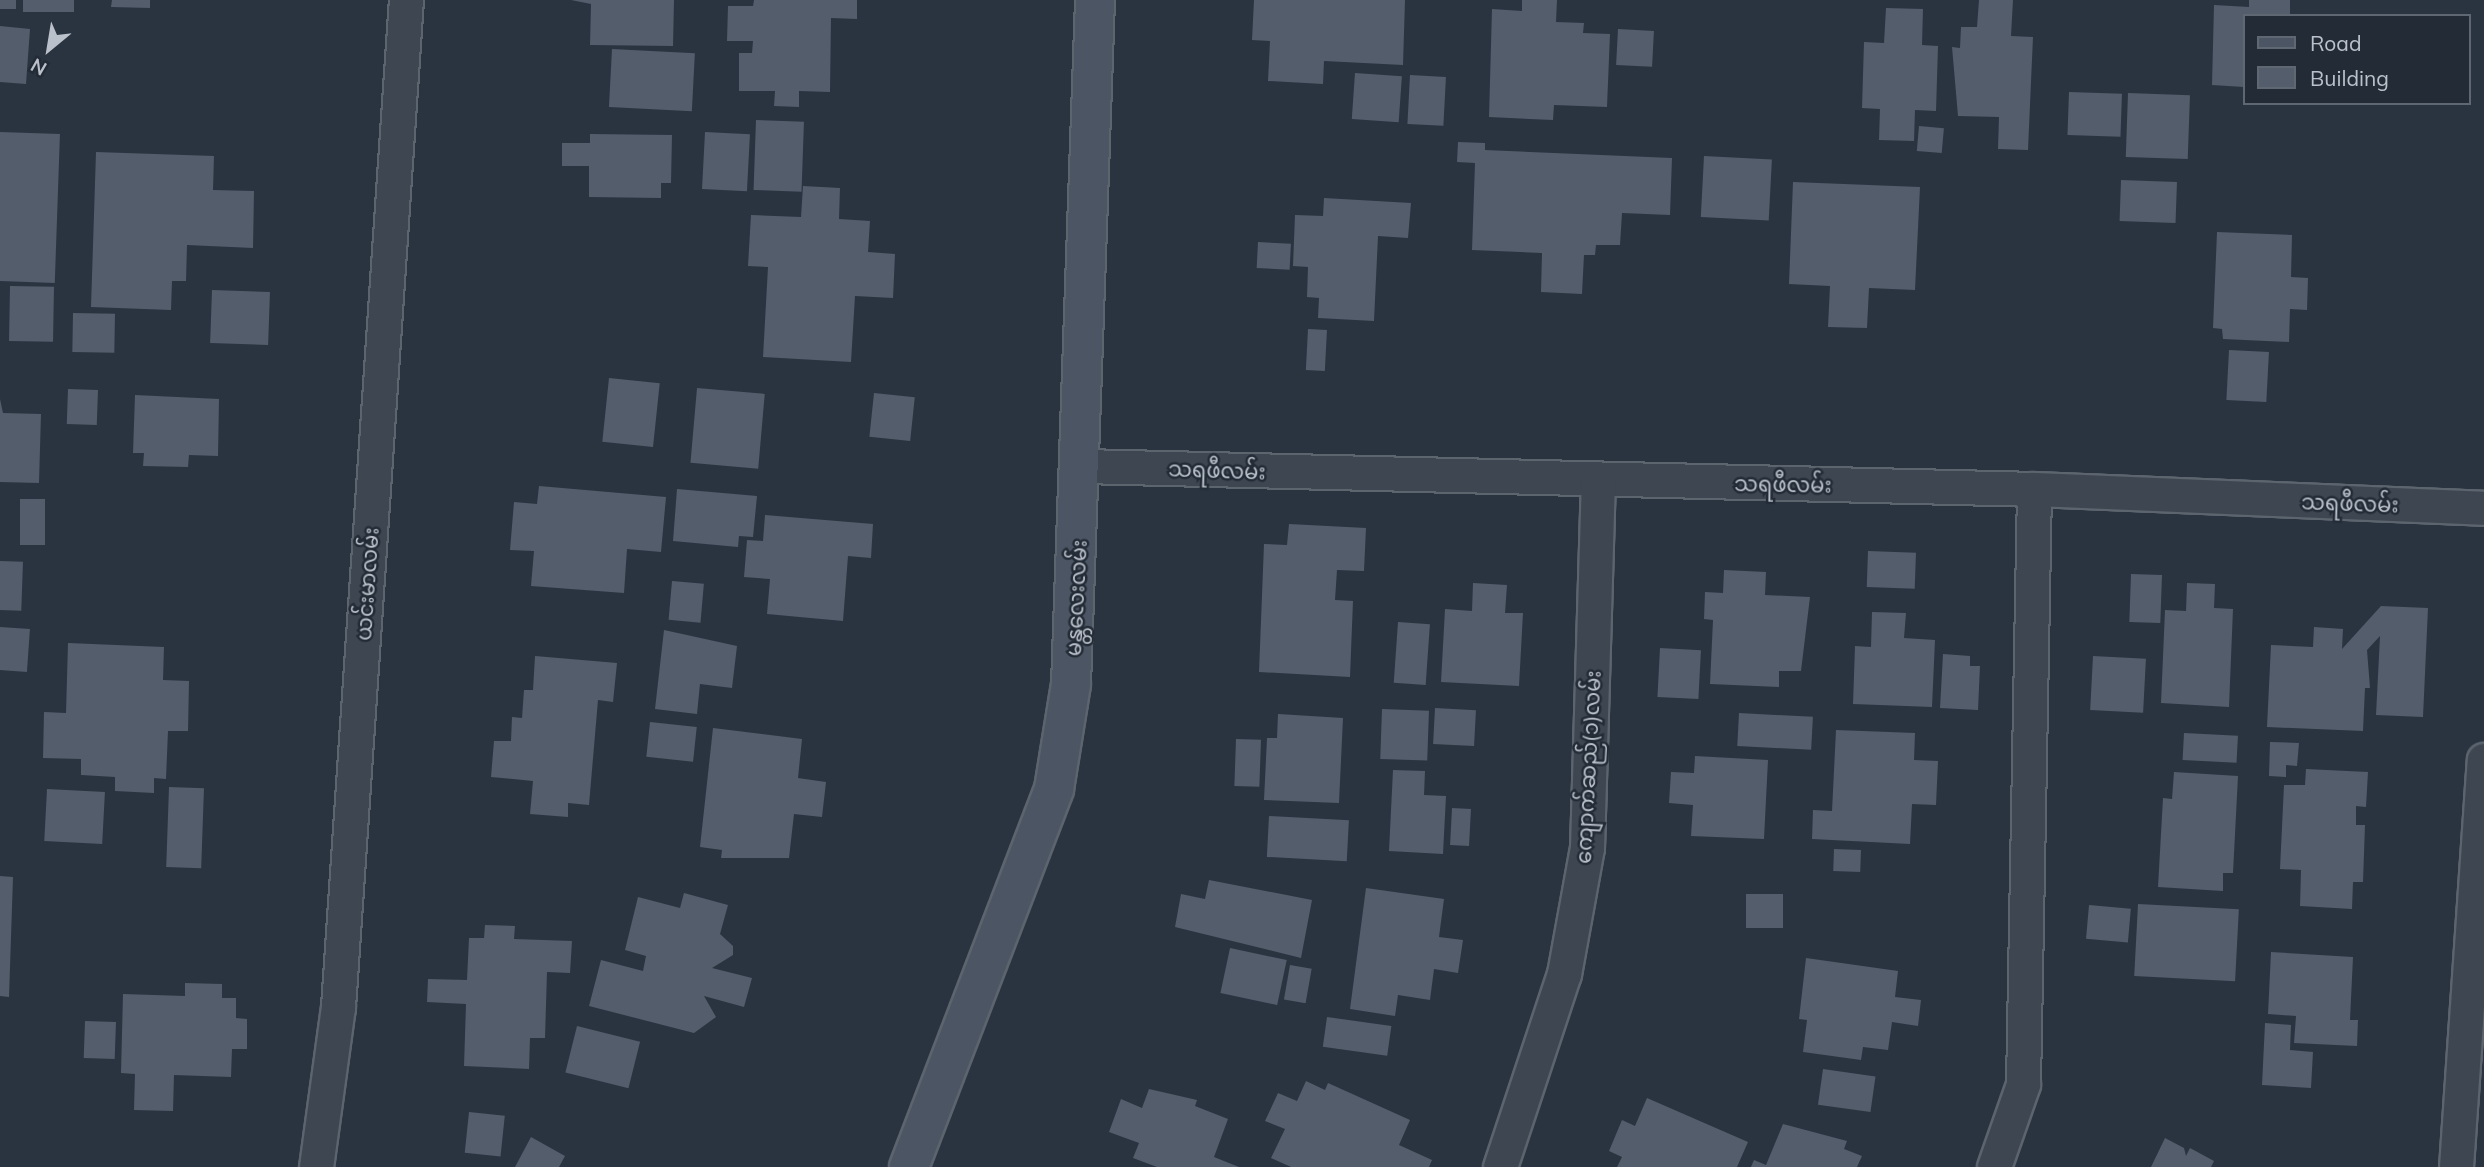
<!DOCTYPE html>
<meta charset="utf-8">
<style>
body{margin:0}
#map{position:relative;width:2484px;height:1167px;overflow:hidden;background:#2a3441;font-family:Mulish,"Noto Sans Myanmar",sans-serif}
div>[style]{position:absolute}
.building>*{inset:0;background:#535d6b;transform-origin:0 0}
.roads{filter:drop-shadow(2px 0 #5c646e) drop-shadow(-2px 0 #5c646e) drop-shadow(0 2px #5c646e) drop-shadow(0 -2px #5c646e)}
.street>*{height:33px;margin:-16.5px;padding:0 16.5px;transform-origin:16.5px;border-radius:16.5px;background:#3e4651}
.secondary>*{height:38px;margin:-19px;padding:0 19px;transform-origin:19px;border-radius:19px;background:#4c5563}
span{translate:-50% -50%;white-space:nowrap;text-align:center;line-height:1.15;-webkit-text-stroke:5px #222b36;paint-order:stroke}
.street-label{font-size:21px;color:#bbc1cb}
.legend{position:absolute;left:2243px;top:14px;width:228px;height:91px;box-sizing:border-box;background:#222b36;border:2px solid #5f6772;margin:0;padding:9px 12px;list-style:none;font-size:21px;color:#bbc1cb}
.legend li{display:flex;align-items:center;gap:14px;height:35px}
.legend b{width:35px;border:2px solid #5f6772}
.north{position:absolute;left:14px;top:14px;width:70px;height:70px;-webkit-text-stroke:5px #222b36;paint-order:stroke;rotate:210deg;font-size:19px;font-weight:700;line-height:28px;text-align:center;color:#bbc1cb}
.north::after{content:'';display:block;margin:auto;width:24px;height:32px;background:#bbc1cb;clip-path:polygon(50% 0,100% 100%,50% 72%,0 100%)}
</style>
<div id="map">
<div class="building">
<div style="left:0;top:0;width:16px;height:9px"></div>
<div style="left:23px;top:0;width:51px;height:12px"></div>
<div style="clip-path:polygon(112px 0,150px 0,150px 8px,111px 7px)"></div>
<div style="clip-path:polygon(571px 0,674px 0,673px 46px,590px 45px,591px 4px)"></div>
<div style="clip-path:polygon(754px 0,857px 0,857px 19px,831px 18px,830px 92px,799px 91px,799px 107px,774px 106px,775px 91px,739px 91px,739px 53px,752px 53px,753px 41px,727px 41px,728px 6px,753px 6px)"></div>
<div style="clip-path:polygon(1254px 0,1405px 0,1403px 65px,1324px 61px,1323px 84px,1268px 81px,1270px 41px,1252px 40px)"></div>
<div style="clip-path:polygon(1522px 0,1557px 0,1556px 22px,1584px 23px,1583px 33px,1610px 34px,1607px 107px,1554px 105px,1553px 120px,1489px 117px,1492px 9px,1522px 11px)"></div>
<div style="clip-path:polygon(1979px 0,2013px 0,2011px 36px,2033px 37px,2028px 150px,1998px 149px,1999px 117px,1958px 116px,1952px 47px,1960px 48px,1961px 27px,1977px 27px)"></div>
<div style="clip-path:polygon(2249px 0,2290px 0,2290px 16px,2244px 16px,2244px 87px,2212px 85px,2214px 5px,2249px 7px)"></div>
<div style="clip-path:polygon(1886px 8px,1923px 9px,1922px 45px,1938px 46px,1936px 111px,1915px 110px,1914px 141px,1879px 140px,1880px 109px,1862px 108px,1864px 42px,1884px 43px)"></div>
<div style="clip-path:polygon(0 26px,30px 29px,26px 84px,0 82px)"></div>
<div style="left:1618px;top:29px;width:36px;height:36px;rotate:3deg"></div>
<div style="left:612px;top:49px;width:83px;height:58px;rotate:3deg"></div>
<div style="left:1355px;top:73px;width:47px;height:46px;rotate:4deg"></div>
<div style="left:1410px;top:75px;width:36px;height:49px;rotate:3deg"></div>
<div style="left:2069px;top:92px;width:53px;height:43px;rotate:2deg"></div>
<div style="left:2128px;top:93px;width:62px;height:64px;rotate:2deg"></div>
<div style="left:756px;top:120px;width:48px;height:70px;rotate:2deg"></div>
<div style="left:1919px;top:126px;width:25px;height:25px;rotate:5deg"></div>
<div style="left:0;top:132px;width:60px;height:149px;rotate:2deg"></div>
<div style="left:705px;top:132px;width:45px;height:57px;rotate:3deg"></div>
<div style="clip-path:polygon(590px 134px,672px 135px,671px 183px,661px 183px,661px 198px,589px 197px,589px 166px,562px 166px,562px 143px,590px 143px)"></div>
<div style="clip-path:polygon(1458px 142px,1485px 143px,1485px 150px,1672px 158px,1670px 215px,1622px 213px,1620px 245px,1596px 245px,1595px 255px,1584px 255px,1582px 294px,1541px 292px,1542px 253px,1472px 250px,1475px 163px,1457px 162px)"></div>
<div style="clip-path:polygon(96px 152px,214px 156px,213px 190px,254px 191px,253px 248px,187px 245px,186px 281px,172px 281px,171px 310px,91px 307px)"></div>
<div style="left:1704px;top:156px;width:68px;height:61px;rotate:3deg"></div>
<div style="left:2121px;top:180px;width:56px;height:41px;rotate:2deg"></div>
<div style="clip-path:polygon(1793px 182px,1920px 187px,1915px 290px,1869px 288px,1867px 328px,1828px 327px,1830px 286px,1789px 284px)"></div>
<div style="clip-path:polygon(803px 186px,840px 188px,839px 219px,870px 221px,868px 252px,895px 254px,893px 298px,855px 296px,851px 362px,763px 357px,768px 267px,748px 266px,751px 215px,801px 217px)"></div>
<div style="clip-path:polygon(1324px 198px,1411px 203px,1408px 238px,1378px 236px,1374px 321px,1318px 318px,1319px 298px,1307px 297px,1308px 267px,1293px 266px,1295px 215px,1323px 216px)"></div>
<div style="clip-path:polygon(2217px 232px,2292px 235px,2291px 277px,2308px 278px,2307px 310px,2290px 309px,2289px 342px,2223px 339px,2222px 329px,2213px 328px)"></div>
<div style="left:1258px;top:242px;width:33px;height:26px;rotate:3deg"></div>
<div style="left:10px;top:286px;width:44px;height:55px;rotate:1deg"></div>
<div style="left:212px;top:290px;width:58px;height:53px;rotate:2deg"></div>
<div style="left:73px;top:313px;width:42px;height:39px;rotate:1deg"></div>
<div style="left:1308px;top:329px;width:19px;height:41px;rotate:3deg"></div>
<div style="left:2229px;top:350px;width:40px;height:50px;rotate:3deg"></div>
<div style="left:609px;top:378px;width:51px;height:64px;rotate:6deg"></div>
<div style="left:697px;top:388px;width:68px;height:75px;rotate:5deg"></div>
<div style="left:68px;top:389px;width:30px;height:35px;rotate:2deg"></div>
<div style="left:874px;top:393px;width:41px;height:44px;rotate:6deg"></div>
<div style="clip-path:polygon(135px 395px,219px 399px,218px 456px,189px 455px,188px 467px,143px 466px,144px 453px,133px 453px)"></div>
<div style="clip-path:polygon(0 399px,3px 413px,41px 414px,39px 483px,0 482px)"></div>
<div style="clip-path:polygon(539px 486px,666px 497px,661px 552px,627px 549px,624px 593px,531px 586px,534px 551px,510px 550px,514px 502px,537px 504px)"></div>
<div style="clip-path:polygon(677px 489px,757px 496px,753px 537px,739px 536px,738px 547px,673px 541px)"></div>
<div style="left:20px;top:499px;width:25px;height:46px"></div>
<div style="clip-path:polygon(765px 515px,873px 524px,871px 558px,848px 556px,843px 621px,767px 614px,770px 579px,744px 577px,747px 540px,763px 541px)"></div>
<div style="clip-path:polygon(1289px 524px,1366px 528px,1364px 571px,1337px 570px,1335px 600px,1353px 601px,1350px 677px,1259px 672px,1264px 544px,1287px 545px)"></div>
<div style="left:1868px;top:551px;width:48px;height:36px;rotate:2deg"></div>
<div style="left:0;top:561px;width:23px;height:49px;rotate:2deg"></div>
<div style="clip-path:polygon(1724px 570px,1766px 572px,1765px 595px,1810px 597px,1801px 671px,1779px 671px,1779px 687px,1710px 684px,1713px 620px,1704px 619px,1705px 592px,1723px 593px)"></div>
<div style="left:2131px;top:574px;width:31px;height:48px;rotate:2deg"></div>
<div style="left:672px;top:581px;width:32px;height:39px;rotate:5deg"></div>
<div style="clip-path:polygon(1473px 583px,1507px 585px,1505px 613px,1523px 613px,1519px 686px,1441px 682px,1445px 609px,1472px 611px)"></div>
<div style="clip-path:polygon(2187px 583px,2215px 584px,2214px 608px,2233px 609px,2229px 707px,2161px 703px,2165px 610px,2186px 611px)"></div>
<div style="clip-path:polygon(2381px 606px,2428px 608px,2423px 717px,2376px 715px,2380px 636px,2367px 650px,2370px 688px,2365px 688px,2363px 731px,2267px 727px,2271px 645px,2313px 647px,2314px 627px,2343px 629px,2342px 649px)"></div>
<div style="clip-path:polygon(1872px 612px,1906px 613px,1904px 638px,1935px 640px,1932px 707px,1853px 704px,1855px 646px,1871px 647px)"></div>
<div style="left:1398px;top:622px;width:32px;height:61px;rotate:4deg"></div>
<div style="left:0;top:627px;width:30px;height:43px;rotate:4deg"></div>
<div style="clip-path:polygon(664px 630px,737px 646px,732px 688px,700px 684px,697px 714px,655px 709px)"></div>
<div style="clip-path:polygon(68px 643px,164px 647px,163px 680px,189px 681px,188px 731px,168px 731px,166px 779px,154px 778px,154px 793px,115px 791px,115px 777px,81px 775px,81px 759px,43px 758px,44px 712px,66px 713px)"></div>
<div style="left:1660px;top:648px;width:41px;height:49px;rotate:3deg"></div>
<div style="clip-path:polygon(1943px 654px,1970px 656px,1970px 666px,1980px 666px,1978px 710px,1940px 708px)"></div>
<div style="clip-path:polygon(535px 656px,617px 663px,613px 702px,598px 700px,589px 805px,568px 803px,568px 817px,530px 814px,533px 781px,491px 777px,494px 741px,511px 741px,512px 717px,522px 718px,524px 690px,533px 690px)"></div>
<div style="left:2093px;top:656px;width:53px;height:54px;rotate:3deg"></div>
<div style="left:1435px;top:708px;width:41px;height:36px;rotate:3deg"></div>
<div style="left:1382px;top:709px;width:47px;height:50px;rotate:2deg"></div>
<div style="left:1739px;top:713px;width:74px;height:33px;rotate:3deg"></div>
<div style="clip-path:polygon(1278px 714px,1343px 718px,1339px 803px,1264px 800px,1267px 738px,1277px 738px)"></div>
<div style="left:650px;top:722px;width:47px;height:35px;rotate:6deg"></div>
<div style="clip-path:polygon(713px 728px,802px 739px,798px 778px,826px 782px,822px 817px,794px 814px,789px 858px,721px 858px,722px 850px,700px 847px)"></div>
<div style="clip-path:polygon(1836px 730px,1915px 733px,1914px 760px,1938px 761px,1936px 805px,1912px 804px,1910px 844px,1812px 839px,1813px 810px,1832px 811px)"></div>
<div style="left:2184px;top:733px;width:54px;height:27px;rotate:3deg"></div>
<div style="left:1236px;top:739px;width:25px;height:47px;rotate:2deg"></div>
<div style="clip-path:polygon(2270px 742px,2299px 743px,2297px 766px,2286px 765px,2286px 777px,2269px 776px)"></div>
<div style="clip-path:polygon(1695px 756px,1768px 760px,1764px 839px,1691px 836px,1693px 805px,1669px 803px,1671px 772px,1694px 773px)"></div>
<div style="clip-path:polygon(2306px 769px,2368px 772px,2366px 807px,2356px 806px,2356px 825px,2365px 825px,2363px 882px,2353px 882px,2352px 909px,2300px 906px,2301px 870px,2280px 869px,2284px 785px,2305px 785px)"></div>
<div style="clip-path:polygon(1393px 770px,1425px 771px,1424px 795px,1446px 796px,1443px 854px,1389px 851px)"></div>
<div style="clip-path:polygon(2174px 772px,2238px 776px,2233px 873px,2223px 873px,2223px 891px,2158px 887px,2163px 798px,2172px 799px)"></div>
<div style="left:169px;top:787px;width:35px;height:80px;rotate:2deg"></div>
<div style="left:47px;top:789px;width:58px;height:52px;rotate:3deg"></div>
<div style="left:1452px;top:808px;width:19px;height:37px;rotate:3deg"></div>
<div style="left:1269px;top:816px;width:80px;height:41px;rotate:3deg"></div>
<div style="left:1834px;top:849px;width:27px;height:22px;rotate:2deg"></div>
<div style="clip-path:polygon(0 876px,13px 877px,9px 997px,0 996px)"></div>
<div style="clip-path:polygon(1209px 880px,1312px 900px,1301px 958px,1175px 927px,1181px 894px,1205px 899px)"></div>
<div style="clip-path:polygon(1366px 888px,1444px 899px,1439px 937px,1463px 940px,1458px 973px,1434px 969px,1430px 1000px,1398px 995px,1395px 1016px,1350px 1009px)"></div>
<div style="clip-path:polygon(684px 893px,728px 905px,720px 934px,733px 946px,733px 955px,712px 968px,752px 978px,744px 1007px,704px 996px,716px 1017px,694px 1033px,589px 1006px,601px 960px,643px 971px,646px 956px,625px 950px,638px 897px,680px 908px)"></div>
<div style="left:1746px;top:894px;width:37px;height:34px"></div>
<div style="left:2138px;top:904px;width:101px;height:72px;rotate:3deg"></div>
<div style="left:2089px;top:905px;width:42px;height:34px;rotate:5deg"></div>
<div style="clip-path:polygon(485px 925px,515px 926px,514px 939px,572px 941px,570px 973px,547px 972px,545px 1038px,530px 1038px,529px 1069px,464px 1066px,466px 1004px,427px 1002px,428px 979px,467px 980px,469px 938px,484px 938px)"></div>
<div style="left:1230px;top:948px;width:58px;height:46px;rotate:12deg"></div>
<div style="clip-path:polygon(2271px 952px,2353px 957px,2350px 1020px,2358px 1020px,2357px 1046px,2294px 1043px,2296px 1016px,2268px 1014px)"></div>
<div style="clip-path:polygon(1806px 958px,1898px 971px,1895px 997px,1921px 1000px,1918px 1026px,1892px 1022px,1888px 1050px,1863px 1047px,1861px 1060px,1803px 1052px,1807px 1020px,1799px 1019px)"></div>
<div style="left:1290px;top:965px;width:22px;height:35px;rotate:10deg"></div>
<div style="clip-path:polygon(185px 983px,222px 984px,222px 998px,236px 998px,236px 1018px,247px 1019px,247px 1049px,232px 1049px,231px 1077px,174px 1075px,173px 1111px,134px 1110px,135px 1074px,121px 1073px,123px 994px,185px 996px)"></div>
<div style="left:1327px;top:1017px;width:65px;height:30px;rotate:8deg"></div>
<div style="left:85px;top:1021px;width:31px;height:37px;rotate:2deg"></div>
<div style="clip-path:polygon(2265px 1023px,2291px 1025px,2290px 1050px,2313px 1052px,2311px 1088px,2262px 1085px)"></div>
<div style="left:577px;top:1026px;width:65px;height:48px;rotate:14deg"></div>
<div style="left:1823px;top:1069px;width:53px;height:36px;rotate:8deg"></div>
<div style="clip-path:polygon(1306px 1081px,1325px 1090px,1328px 1083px,1410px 1120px,1399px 1145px,1432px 1160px,1429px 1167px,1291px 1167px,1271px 1158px,1285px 1129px,1265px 1121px,1278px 1093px,1297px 1101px)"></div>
<div style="clip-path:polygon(1149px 1089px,1197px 1100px,1195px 1106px,1228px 1119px,1214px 1157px,1239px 1167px,1157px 1167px,1133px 1158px,1139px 1143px,1109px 1132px,1121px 1099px,1142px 1108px)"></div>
<div style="clip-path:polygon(1647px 1098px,1748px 1142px,1737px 1167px,1617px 1167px,1622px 1157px,1609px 1151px,1622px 1120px,1635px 1126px)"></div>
<div style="left:469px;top:1112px;width:36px;height:41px;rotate:6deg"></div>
<div style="clip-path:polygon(1783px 1124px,1847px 1141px,1844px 1149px,1862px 1156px,1857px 1167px,1751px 1167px,1754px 1160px,1766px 1165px)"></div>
<div style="clip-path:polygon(531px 1137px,565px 1156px,559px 1167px,515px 1167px)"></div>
<div style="clip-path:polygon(2165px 1138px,2184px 1148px,2186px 1156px,2190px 1148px,2214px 1161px,2211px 1167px,2151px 1167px)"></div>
</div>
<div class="roads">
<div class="street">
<div style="left:1082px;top:466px;width:952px;rotate:1.38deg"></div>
<div style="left:2034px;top:489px;width:450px;rotate:2.4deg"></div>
<div style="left:316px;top:1167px;width:162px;rotate:-82.2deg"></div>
<div style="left:338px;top:1007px;width:1009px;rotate:-86.14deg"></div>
<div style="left:1500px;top:1167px;width:203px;rotate:-71.7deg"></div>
<div style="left:1564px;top:974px;width:128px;rotate:-79.7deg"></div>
<div style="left:1587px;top:848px;width:368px;rotate:-88.3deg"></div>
<div style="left:1994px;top:1167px;width:88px;rotate:-70.7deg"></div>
<div style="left:2023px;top:1084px;width:595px;rotate:-88.94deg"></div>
<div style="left:2456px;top:1167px;width:408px;rotate:-86.1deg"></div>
</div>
<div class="secondary">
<div style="left:909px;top:1167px;width:405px;rotate:-69deg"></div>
<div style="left:1054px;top:789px;width:106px;rotate:-80.8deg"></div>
<div style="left:1071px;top:684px;width:684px;rotate:-87.99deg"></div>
</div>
</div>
<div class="street-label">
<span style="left:1217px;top:470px;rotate:2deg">သရဖီလမ်း</span>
<span style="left:1783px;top:484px;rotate:1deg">သရဖီလမ်း</span>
<span style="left:2350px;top:503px;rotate:2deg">သရဖီလမ်း</span>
<span style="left:367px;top:584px;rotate:-86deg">ယင်းမာလမ်း</span>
<span style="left:1076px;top:598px;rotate:-87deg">မန္တလေးလမ်း</span>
<span style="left:1588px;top:767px;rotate:-87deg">ကျောက်ဆည်(၁)လမ်း</span>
</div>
<ul class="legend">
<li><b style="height:9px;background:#4c5563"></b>Road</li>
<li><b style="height:19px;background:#535d6b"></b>Building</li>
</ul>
<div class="north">N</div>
</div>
